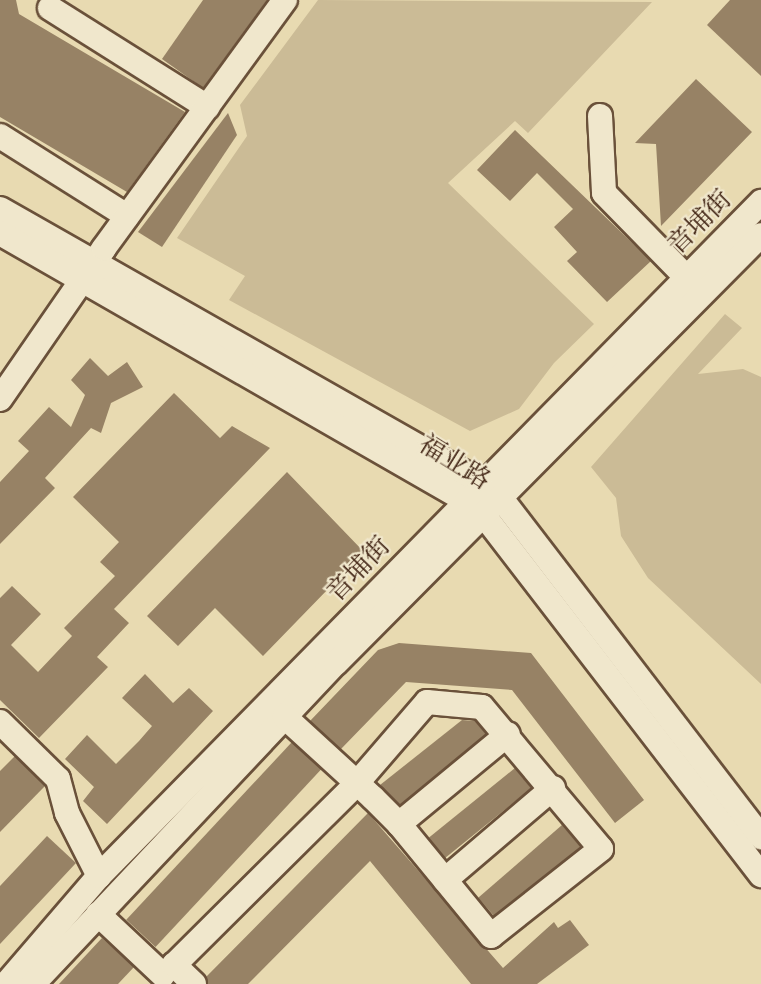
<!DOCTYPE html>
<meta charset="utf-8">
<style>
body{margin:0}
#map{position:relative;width:761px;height:984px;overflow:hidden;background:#e8dab1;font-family:"IM FELL Double Pica","Noto Serif SC",serif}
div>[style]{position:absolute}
.green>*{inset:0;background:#cbbb96}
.building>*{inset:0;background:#978265;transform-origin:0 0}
.roads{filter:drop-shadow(2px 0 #6a513a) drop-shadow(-2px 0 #6a513a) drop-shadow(0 2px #6a513a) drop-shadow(0 -2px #6a513a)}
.minor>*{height:24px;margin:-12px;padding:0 12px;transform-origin:12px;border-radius:12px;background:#f0e7cc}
span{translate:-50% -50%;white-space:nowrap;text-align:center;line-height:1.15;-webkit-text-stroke:4.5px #f0e7cc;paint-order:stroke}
.street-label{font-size:26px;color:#402313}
</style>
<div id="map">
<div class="green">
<div style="clip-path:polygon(318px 0,652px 2px,528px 133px,515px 121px,448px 183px,594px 324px,554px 363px,519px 409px,470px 431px,229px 300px,245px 276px,177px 238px,247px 136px,240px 105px)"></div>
<div style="clip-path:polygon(725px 314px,742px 328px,698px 374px,743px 369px,761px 377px,761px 684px,648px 578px,621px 536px,616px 498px,591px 467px)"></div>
</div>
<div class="building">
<div style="clip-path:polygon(0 0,16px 0,19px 14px,185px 112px,127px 192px,0 117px)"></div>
<div style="clip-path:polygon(203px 0,267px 0,203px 88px,162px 59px)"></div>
<div style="clip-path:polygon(730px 0,761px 0,761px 76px,707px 25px)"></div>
<div style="clip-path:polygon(696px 79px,752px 132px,661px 226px,656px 144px,635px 143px)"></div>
<div style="clip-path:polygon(228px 113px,237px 135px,162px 247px,138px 232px)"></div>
<div style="clip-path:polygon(515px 130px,651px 261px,607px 302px,567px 261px,577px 252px,554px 227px,573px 209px,537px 173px,510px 201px,477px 170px)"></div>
<div style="clip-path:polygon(90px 358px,108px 376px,127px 362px,143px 387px,111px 403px,101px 433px,91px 428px,45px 478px,55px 488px,0 544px,0 482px,29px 451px,18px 441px,49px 407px,71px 427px,85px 395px,71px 380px)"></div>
<div style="clip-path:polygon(174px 393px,220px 438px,232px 426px,270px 448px,114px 609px,129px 623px,97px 657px,108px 667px,39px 738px,0 700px,0 598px,12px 586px,41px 614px,11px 645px,38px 672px,72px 636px,64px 628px,115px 576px,100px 562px,119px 542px,73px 497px)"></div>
<div style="clip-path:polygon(287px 472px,364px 552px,263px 656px,215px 608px,178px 646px,147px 616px)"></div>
<div style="clip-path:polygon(399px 643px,531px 653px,644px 800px,615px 823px,512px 690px,406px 682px,341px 749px,310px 721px,378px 650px)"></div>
<div style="clip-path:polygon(145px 674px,173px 703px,189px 688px,213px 711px,107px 824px,83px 801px,94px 787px,65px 759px,87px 735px,116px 764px,139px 741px,152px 726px,122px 698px)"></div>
<div style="clip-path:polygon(462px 720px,475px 721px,486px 734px,400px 805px,380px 785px)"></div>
<div style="left:292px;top:742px;width:40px;height:243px;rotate:43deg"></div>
<div style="clip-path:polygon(15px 756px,45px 786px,0 832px,0 771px)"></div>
<div style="left:515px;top:768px;width:26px;height:111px;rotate:51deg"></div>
<div style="clip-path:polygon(368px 813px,503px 968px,554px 922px,558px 928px,570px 920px,589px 945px,537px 984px,471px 984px,370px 861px,248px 984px,208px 984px,206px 977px)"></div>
<div style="left:562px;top:825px;width:29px;height:111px;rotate:49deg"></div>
<div style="clip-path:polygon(47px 836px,76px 863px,0 944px,0 886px)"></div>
<div style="clip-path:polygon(102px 938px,134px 967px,118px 984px,59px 984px)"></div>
</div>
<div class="roads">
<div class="minor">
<div style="left:50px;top:8px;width:186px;rotate:32.2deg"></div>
<div style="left:600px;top:116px;width:77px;rotate:87deg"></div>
<div style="left:604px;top:193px;width:117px;rotate:45.7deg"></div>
<div style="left:0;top:136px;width:150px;rotate:32.2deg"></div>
<div style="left:0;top:209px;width:557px;rotate:29.6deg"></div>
<div style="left:484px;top:484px;width:21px;rotate:39deg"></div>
<div style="left:500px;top:497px;width:429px;rotate:52.5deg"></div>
<div style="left:0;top:233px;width:538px;rotate:29.85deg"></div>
<div style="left:467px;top:501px;width:21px;rotate:39deg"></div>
<div style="left:483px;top:514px;width:456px;rotate:52.4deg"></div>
<div style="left:0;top:399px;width:183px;rotate:-55.4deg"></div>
<div style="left:104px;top:248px;width:307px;rotate:-53.9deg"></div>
<div style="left:0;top:722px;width:81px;rotate:44.5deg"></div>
<div style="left:58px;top:779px;width:35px;rotate:75deg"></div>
<div style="left:67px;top:813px;width:71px;rotate:63.1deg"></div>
<div style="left:399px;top:824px;width:141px;rotate:-39.5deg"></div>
<div style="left:445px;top:880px;width:142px;rotate:-40.4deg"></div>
<div style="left:98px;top:914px;width:89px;rotate:43.2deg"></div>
<div style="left:6px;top:984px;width:143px;rotate:-49.3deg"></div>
<div style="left:99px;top:876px;width:945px;rotate:-45.51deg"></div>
<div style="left:33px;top:984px;width:441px;rotate:-46.7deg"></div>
<div style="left:336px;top:663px;width:603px;rotate:-45.2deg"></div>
<div style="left:194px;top:984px;width:28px;rotate:-136deg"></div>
<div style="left:174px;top:965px;width:258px;rotate:-44.8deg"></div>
<div style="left:357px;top:783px;width:107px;rotate:-49.2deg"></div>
<div style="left:427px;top:702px;width:55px;rotate:5.2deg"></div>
<div style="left:482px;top:707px;width:185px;rotate:50deg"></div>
<div style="left:601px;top:849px;width:140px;rotate:141.7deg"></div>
<div style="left:491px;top:936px;width:145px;rotate:-129.4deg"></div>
<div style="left:399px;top:824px;width:37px;rotate:-135deg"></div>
<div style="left:373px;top:798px;width:22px;rotate:-137deg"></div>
<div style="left:357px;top:783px;width:98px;rotate:-137.5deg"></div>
</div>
</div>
<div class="street-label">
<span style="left:700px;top:223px;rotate:-45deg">音埔街</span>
<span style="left:454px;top:463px;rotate:32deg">福业路</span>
<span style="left:359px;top:570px;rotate:-46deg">音埔街</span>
</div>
</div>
